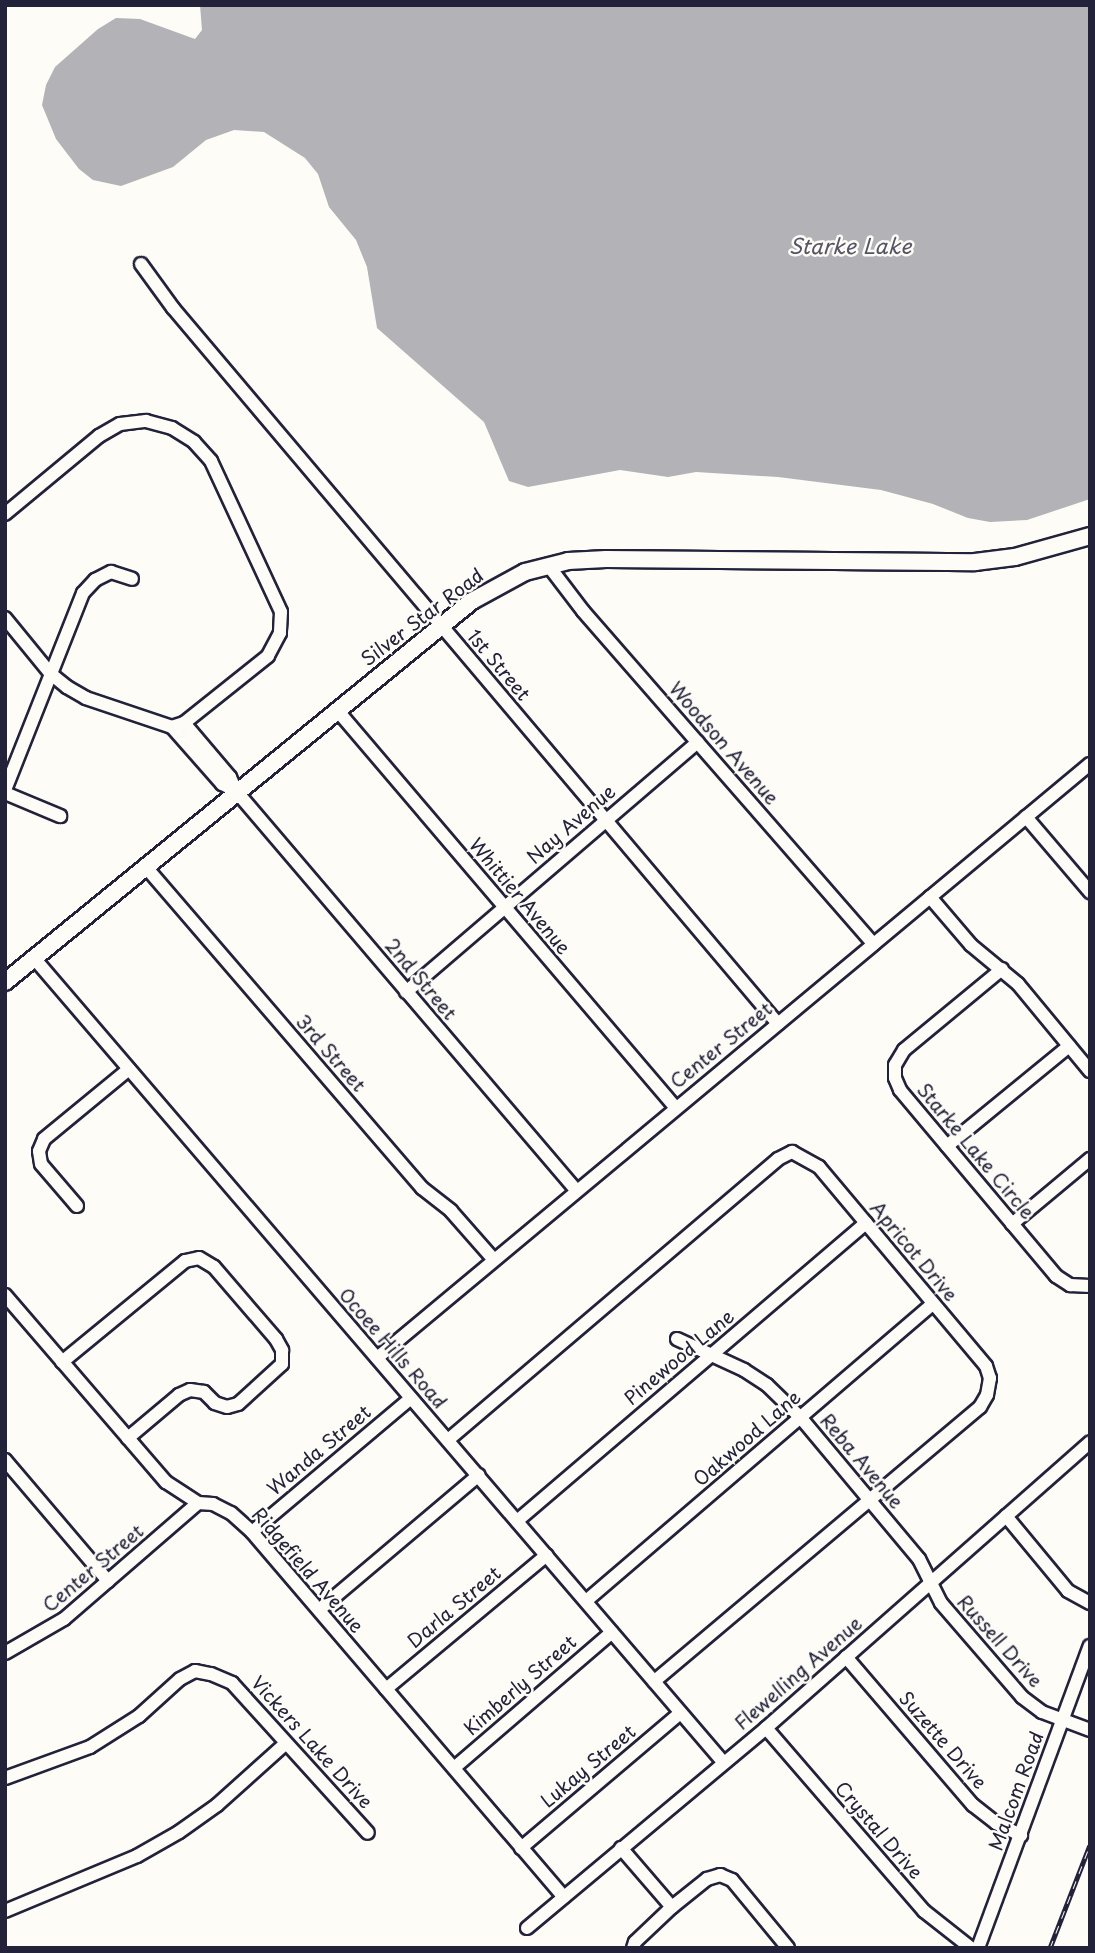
<!DOCTYPE html>
<style>
body{margin:0}
#map{position:relative;width:1095px;height:1953px;overflow:hidden;background:#fdfcf7;font-family:"Playpen Sans",sans-serif}
div>[style]{position:absolute}
.water>*{inset:0;background:#b2b2b7}
.roads{filter:drop-shadow(2px 0 #22223b) drop-shadow(-2px 0 #22223b) drop-shadow(0 2px #22223b) drop-shadow(0 -2px #22223b)}
.minor>*{height:12px;margin:-6px;padding:0 6px;transform-origin:6px;border-radius:6px;background:#fdfcf7}
.major>*{height:16px;margin:-8px;padding:0 8px;transform-origin:8px;border-radius:8px;background:#fdfcf7}
.rail>*{height:5px;margin-top:-2.5px;transform-origin:0;background:repeating-linear-gradient(90deg,#fdfcf7 0 8px,#22223b 0 16px);box-sizing:border-box;border-block:2px solid #22223b}
span{translate:-50% -50%;white-space:nowrap;text-align:center;line-height:1.15;-webkit-text-stroke:5px #fdfcf7;paint-order:stroke}
.street-label{font-size:19px;color:#22223b}
.water-label{font-size:21px;color:#545466;font-style:italic}
.frame{position:absolute;inset:0;border:7px solid #22223b;pointer-events:none}
</style>
<div id="map">
<div class="water">
<div style="clip-path:polygon(200px 5px,1090px 5px,1090px 499px,1027px 520px,990px 522px,968px 518px,933px 504px,881px 490px,778px 477px,696px 472px,668px 477px,620px 470px,528px 487px,509px 481px,484px 422px,377px 328px,367px 267px,356px 240px,329px 207px,318px 174px,305px 158px,264px 132px,234px 130px,206px 140px,173px 167px,121px 186px,93px 180px,79px 169px,56px 139px,42px 105px,46px 85px,55px 67px,98px 29px,116px 18px,140px 19px,195px 39px,202px 30px)"></div>
</div>
<div class="roads">
<div class="minor">
<div style="left:141px;top:264px;width:54px;rotate:54deg"></div>
<div style="left:173px;top:308px;width:937px;rotate:49.8deg"></div>
<div style="left:5px;top:514px;width:122px;rotate:-39.7deg"></div>
<div style="left:99px;top:436px;width:24px;rotate:-30deg"></div>
<div style="left:120px;top:424px;width:26px;rotate:-7deg"></div>
<div style="left:146px;top:421px;width:27px;rotate:15deg"></div>
<div style="left:172px;top:428px;width:26px;rotate:32deg"></div>
<div style="left:194px;top:442px;width:25px;rotate:48deg"></div>
<div style="left:211px;top:461px;width:166px;rotate:65.1deg"></div>
<div style="left:281px;top:612px;width:21px;rotate:93deg"></div>
<div style="left:280px;top:633px;width:26px;rotate:118deg"></div>
<div style="left:268px;top:656px;width:107px;rotate:141.4deg"></div>
<div style="left:184px;top:723px;width:13px;rotate:162deg"></div>
<div style="left:172px;top:727px;width:91px;rotate:-161.4deg"></div>
<div style="left:86px;top:698px;width:22px;rotate:-150deg"></div>
<div style="left:67px;top:687px;width:22px;rotate:-141deg"></div>
<div style="left:50px;top:673px;width:71px;rotate:-129.3deg"></div>
<div style="left:548px;top:565px;width:58px;rotate:52.7deg"></div>
<div style="left:583px;top:611px;width:442px;rotate:48.9deg"></div>
<div style="left:337px;top:710px;width:521px;rotate:49.59deg"></div>
<div style="left:184px;top:723px;width:71px;rotate:49.6deg"></div>
<div style="left:230px;top:777px;width:15px;rotate:67deg"></div>
<div style="left:236px;top:791px;width:524px;rotate:49.56deg"></div>
<div style="left:172px;top:727px;width:76px;rotate:48.7deg"></div>
<div style="left:222px;top:784px;width:16px;rotate:27deg"></div>
<div style="left:5px;top:790px;width:212px;rotate:-68.4deg"></div>
<div style="left:83px;top:593px;width:18px;rotate:-47deg"></div>
<div style="left:95px;top:580px;width:18px;rotate:-27deg"></div>
<div style="left:111px;top:572px;width:22px;rotate:18deg"></div>
<div style="left:5px;top:793px;width:60px;rotate:22.7deg"></div>
<div style="left:1026px;top:817px;width:99px;rotate:49.5deg"></div>
<div style="left:145px;top:866px;width:425px;rotate:49.3deg"></div>
<div style="left:422px;top:1188px;width:37px;rotate:38deg"></div>
<div style="left:451px;top:1211px;width:65px;rotate:48.7deg"></div>
<div style="left:930px;top:897px;width:63px;rotate:49.5deg"></div>
<div style="left:971px;top:945px;width:61px;rotate:39.7deg"></div>
<div style="left:1018px;top:984px;width:113px;rotate:50.4deg"></div>
<div style="left:34px;top:958px;width:1059px;rotate:49.4deg"></div>
<div style="left:1002px;top:969px;width:127px;rotate:140.4deg"></div>
<div style="left:904px;top:1050px;width:17px;rotate:121deg"></div>
<div style="left:895px;top:1065px;width:13px;rotate:90deg"></div>
<div style="left:895px;top:1078px;width:13px;rotate:67deg"></div>
<div style="left:900px;top:1090px;width:243px;rotate:50deg"></div>
<div style="left:1056px;top:1276px;width:17px;rotate:33deg"></div>
<div style="left:1070px;top:1285px;width:20px;rotate:3deg"></div>
<div style="left:406px;top:992px;width:384px;rotate:-40.6deg"></div>
<div style="left:947px;top:1146px;width:158px;rotate:-39.3deg"></div>
<div style="left:77px;top:1206px;width:55px;rotate:-130.6deg"></div>
<div style="left:41px;top:1164px;width:13px;rotate:-99deg"></div>
<div style="left:39px;top:1151px;width:13px;rotate:-67deg"></div>
<div style="left:44px;top:1139px;width:110px;rotate:-39.5deg"></div>
<div style="left:1012px;top:1224px;width:102px;rotate:-39.8deg"></div>
<div style="left:5px;top:1295px;width:247px;rotate:49.3deg"></div>
<div style="left:166px;top:1482px;width:38px;rotate:33deg"></div>
<div style="left:198px;top:1503px;width:15px;rotate:4deg"></div>
<div style="left:213px;top:1504px;width:20px;rotate:27deg"></div>
<div style="left:231px;top:1513px;width:28px;rotate:42deg"></div>
<div style="left:252px;top:1532px;width:480px;rotate:49.5deg"></div>
<div style="left:677px;top:1339px;width:74px;rotate:24.8deg"></div>
<div style="left:744px;top:1370px;width:27px;rotate:33deg"></div>
<div style="left:767px;top:1385px;width:47px;rotate:44.1deg"></div>
<div style="left:801px;top:1418px;width:184px;rotate:50.1deg"></div>
<div style="left:919px;top:1559px;width:49px;rotate:63.4deg"></div>
<div style="left:941px;top:1603px;width:124px;rotate:49.2deg"></div>
<div style="left:1022px;top:1697px;width:25px;rotate:37deg"></div>
<div style="left:1042px;top:1712px;width:51px;rotate:20.6deg"></div>
<div style="left:377px;top:1358px;width:928px;rotate:-39.8deg"></div>
<div style="left:62px;top:1362px;width:159px;rotate:-39.4deg"></div>
<div style="left:185px;top:1261px;width:14px;rotate:-12deg"></div>
<div style="left:199px;top:1258px;width:17px;rotate:31deg"></div>
<div style="left:214px;top:1267px;width:95px;rotate:49.3deg"></div>
<div style="left:276px;top:1339px;width:13px;rotate:61deg"></div>
<div style="left:282px;top:1350px;width:14px;rotate:90deg"></div>
<div style="left:282px;top:1364px;width:59px;rotate:137.7deg"></div>
<div style="left:238px;top:1404px;width:11px;rotate:165deg"></div>
<div style="left:227px;top:1407px;width:13px;rotate:-162deg"></div>
<div style="left:215px;top:1403px;width:16px;rotate:-135deg"></div>
<div style="left:204px;top:1392px;width:14px;rotate:-172deg"></div>
<div style="left:190px;top:1390px;width:12px;rotate:156deg"></div>
<div style="left:179px;top:1395px;width:67px;rotate:139.9deg"></div>
<div style="left:448px;top:1440px;width:433px;rotate:-40.4deg"></div>
<div style="left:778px;top:1159px;width:16px;rotate:-27deg"></div>
<div style="left:792px;top:1152px;width:31px;rotate:29deg"></div>
<div style="left:819px;top:1167px;width:260px;rotate:50deg"></div>
<div style="left:986px;top:1366px;width:13px;rotate:72deg"></div>
<div style="left:990px;top:1378px;width:17px;rotate:100deg"></div>
<div style="left:987px;top:1395px;width:14px;rotate:120deg"></div>
<div style="left:980px;top:1407px;width:426px;rotate:139.9deg"></div>
<div style="left:5px;top:1460px;width:159px;rotate:49.6deg"></div>
<div style="left:1006px;top:1516px;width:97px;rotate:50.4deg"></div>
<div style="left:1068px;top:1591px;width:25px;rotate:29deg"></div>
<div style="left:517px;top:1521px;width:459px;rotate:-40.5deg"></div>
<div style="left:252px;top:1532px;width:208px;rotate:-40.1deg"></div>
<div style="left:586px;top:1601px;width:456px;rotate:-40.6deg"></div>
<div style="left:319px;top:1610px;width:209px;rotate:-40.2deg"></div>
<div style="left:5px;top:1653px;width:68px;rotate:-30deg"></div>
<div style="left:64px;top:1619px;width:177px;rotate:-40.9deg"></div>
<div style="left:846px;top:1657px;width:195px;rotate:49.4deg"></div>
<div style="left:973px;top:1805px;width:29px;rotate:38deg"></div>
<div style="left:996px;top:1823px;width:28px;rotate:26deg"></div>
<div style="left:386px;top:1689px;width:209px;rotate:-39.8deg"></div>
<div style="left:766px;top:1728px;width:242px;rotate:49.2deg"></div>
<div style="left:924px;top:1911px;width:60px;rotate:38.2deg"></div>
<div style="left:454px;top:1768px;width:208px;rotate:-40.7deg"></div>
<div style="left:5px;top:1778px;width:90px;rotate:-20deg"></div>
<div style="left:90px;top:1747px;width:58px;rotate:-32.3deg"></div>
<div style="left:139px;top:1716px;width:55px;rotate:-42.1deg"></div>
<div style="left:180px;top:1679px;width:17px;rotate:-28deg"></div>
<div style="left:195px;top:1671px;width:16px;rotate:11deg"></div>
<div style="left:211px;top:1674px;width:23px;rotate:23deg"></div>
<div style="left:232px;top:1683px;width:202px;rotate:47.8deg"></div>
<div style="left:521px;top:1848px;width:209px;rotate:-40.3deg"></div>
<div style="left:621px;top:1848px;width:78px;rotate:49.2deg"></div>
<div style="left:5px;top:1911px;width:143px;rotate:-22.6deg"></div>
<div style="left:137px;top:1856px;width:48px;rotate:-29.7deg"></div>
<div style="left:179px;top:1832px;width:47px;rotate:-35.4deg"></div>
<div style="left:217px;top:1805px;width:91px;rotate:-41.9deg"></div>
<div style="left:527px;top:1928px;width:312px;rotate:-39.9deg"></div>
<div style="left:766px;top:1728px;width:432px;rotate:-41.4deg"></div>
<div style="left:633px;top:1948px;width:6px;rotate:-72deg"></div>
<div style="left:635px;top:1942px;width:51px;rotate:-43.4deg"></div>
<div style="left:672px;top:1907px;width:45px;rotate:-38.7deg"></div>
<div style="left:707px;top:1879px;width:14px;rotate:-17deg"></div>
<div style="left:720px;top:1875px;width:13px;rotate:23deg"></div>
<div style="left:732px;top:1880px;width:88px;rotate:50.5deg"></div>
<div style="left:978px;top:1948px;width:322px;rotate:-69.7deg"></div>
</div>
<div class="major">
<div style="left:5px;top:982px;width:603px;rotate:-39.21deg"></div>
<div style="left:472px;top:601px;width:60px;rotate:-28.7deg"></div>
<div style="left:525px;top:572px;width:44px;rotate:-14.3deg"></div>
<div style="left:568px;top:561px;width:38px;rotate:-3deg"></div>
<div style="left:606px;top:559px;width:369px;rotate:0.5deg"></div>
<div style="left:975px;top:562px;width:40px;rotate:-7.1deg"></div>
<div style="left:1015px;top:557px;width:78px;rotate:-15.6deg"></div>
</div>
</div>
<div class="rail">
<div style="left:1050px;top:1948px;width:110px;rotate:-68.8deg"></div>
</div>
<div class="street-label">
<span style="left:422px;top:617px;rotate:-37deg">Silver Star Road</span>
<span style="left:499px;top:665px;rotate:50deg">1st Street</span>
<span style="left:724px;top:743px;rotate:49deg">Woodson Avenue</span>
<span style="left:571px;top:824px;rotate:-41deg">Nay Avenue</span>
<span style="left:520px;top:896px;rotate:50deg">Whittier Avenue</span>
<span style="left:421px;top:979px;rotate:50deg">2nd Street</span>
<span style="left:721px;top:1045px;rotate:-39deg">Center Street</span>
<span style="left:331px;top:1053px;rotate:49deg">3rd Street</span>
<span style="left:976px;top:1151px;rotate:50deg">Starke Lake Circle</span>
<span style="left:914px;top:1251px;rotate:50deg">Apricot Drive</span>
<span style="left:393px;top:1348px;rotate:49deg">Ocoee Hills Road</span>
<span style="left:679px;top:1357px;rotate:-40deg">Pinewood Lane</span>
<span style="left:747px;top:1438px;rotate:-41deg">Oakwood Lane</span>
<span style="left:319px;top:1450px;rotate:-40deg">Wanda Street</span>
<span style="left:862px;top:1461px;rotate:50deg">Reba Avenue</span>
<span style="left:93px;top:1568px;rotate:-40deg">Center Street</span>
<span style="left:308px;top:1570px;rotate:49deg">Ridgefield Avenue</span>
<span style="left:454px;top:1607px;rotate:-40deg">Darla Street</span>
<span style="left:1000px;top:1641px;rotate:48deg">Russell Drive</span>
<span style="left:798px;top:1673px;rotate:-41deg">Flewelling Avenue</span>
<span style="left:520px;top:1685px;rotate:-41deg">Kimberly Street</span>
<span style="left:943px;top:1740px;rotate:49deg">Suzette Drive</span>
<span style="left:312px;top:1742px;rotate:48deg">Vickers Lake Drive</span>
<span style="left:588px;top:1766px;rotate:-40deg">Lukay Street</span>
<span style="left:1016px;top:1791px;rotate:-70deg">Malcom Road</span>
<span style="left:879px;top:1830px;rotate:49deg">Crystal Drive</span>
</div>
<div class="water-label">
<span style="left:850px;top:245px">Starke Lake</span>
</div>
<div class="frame"></div>
</div>
